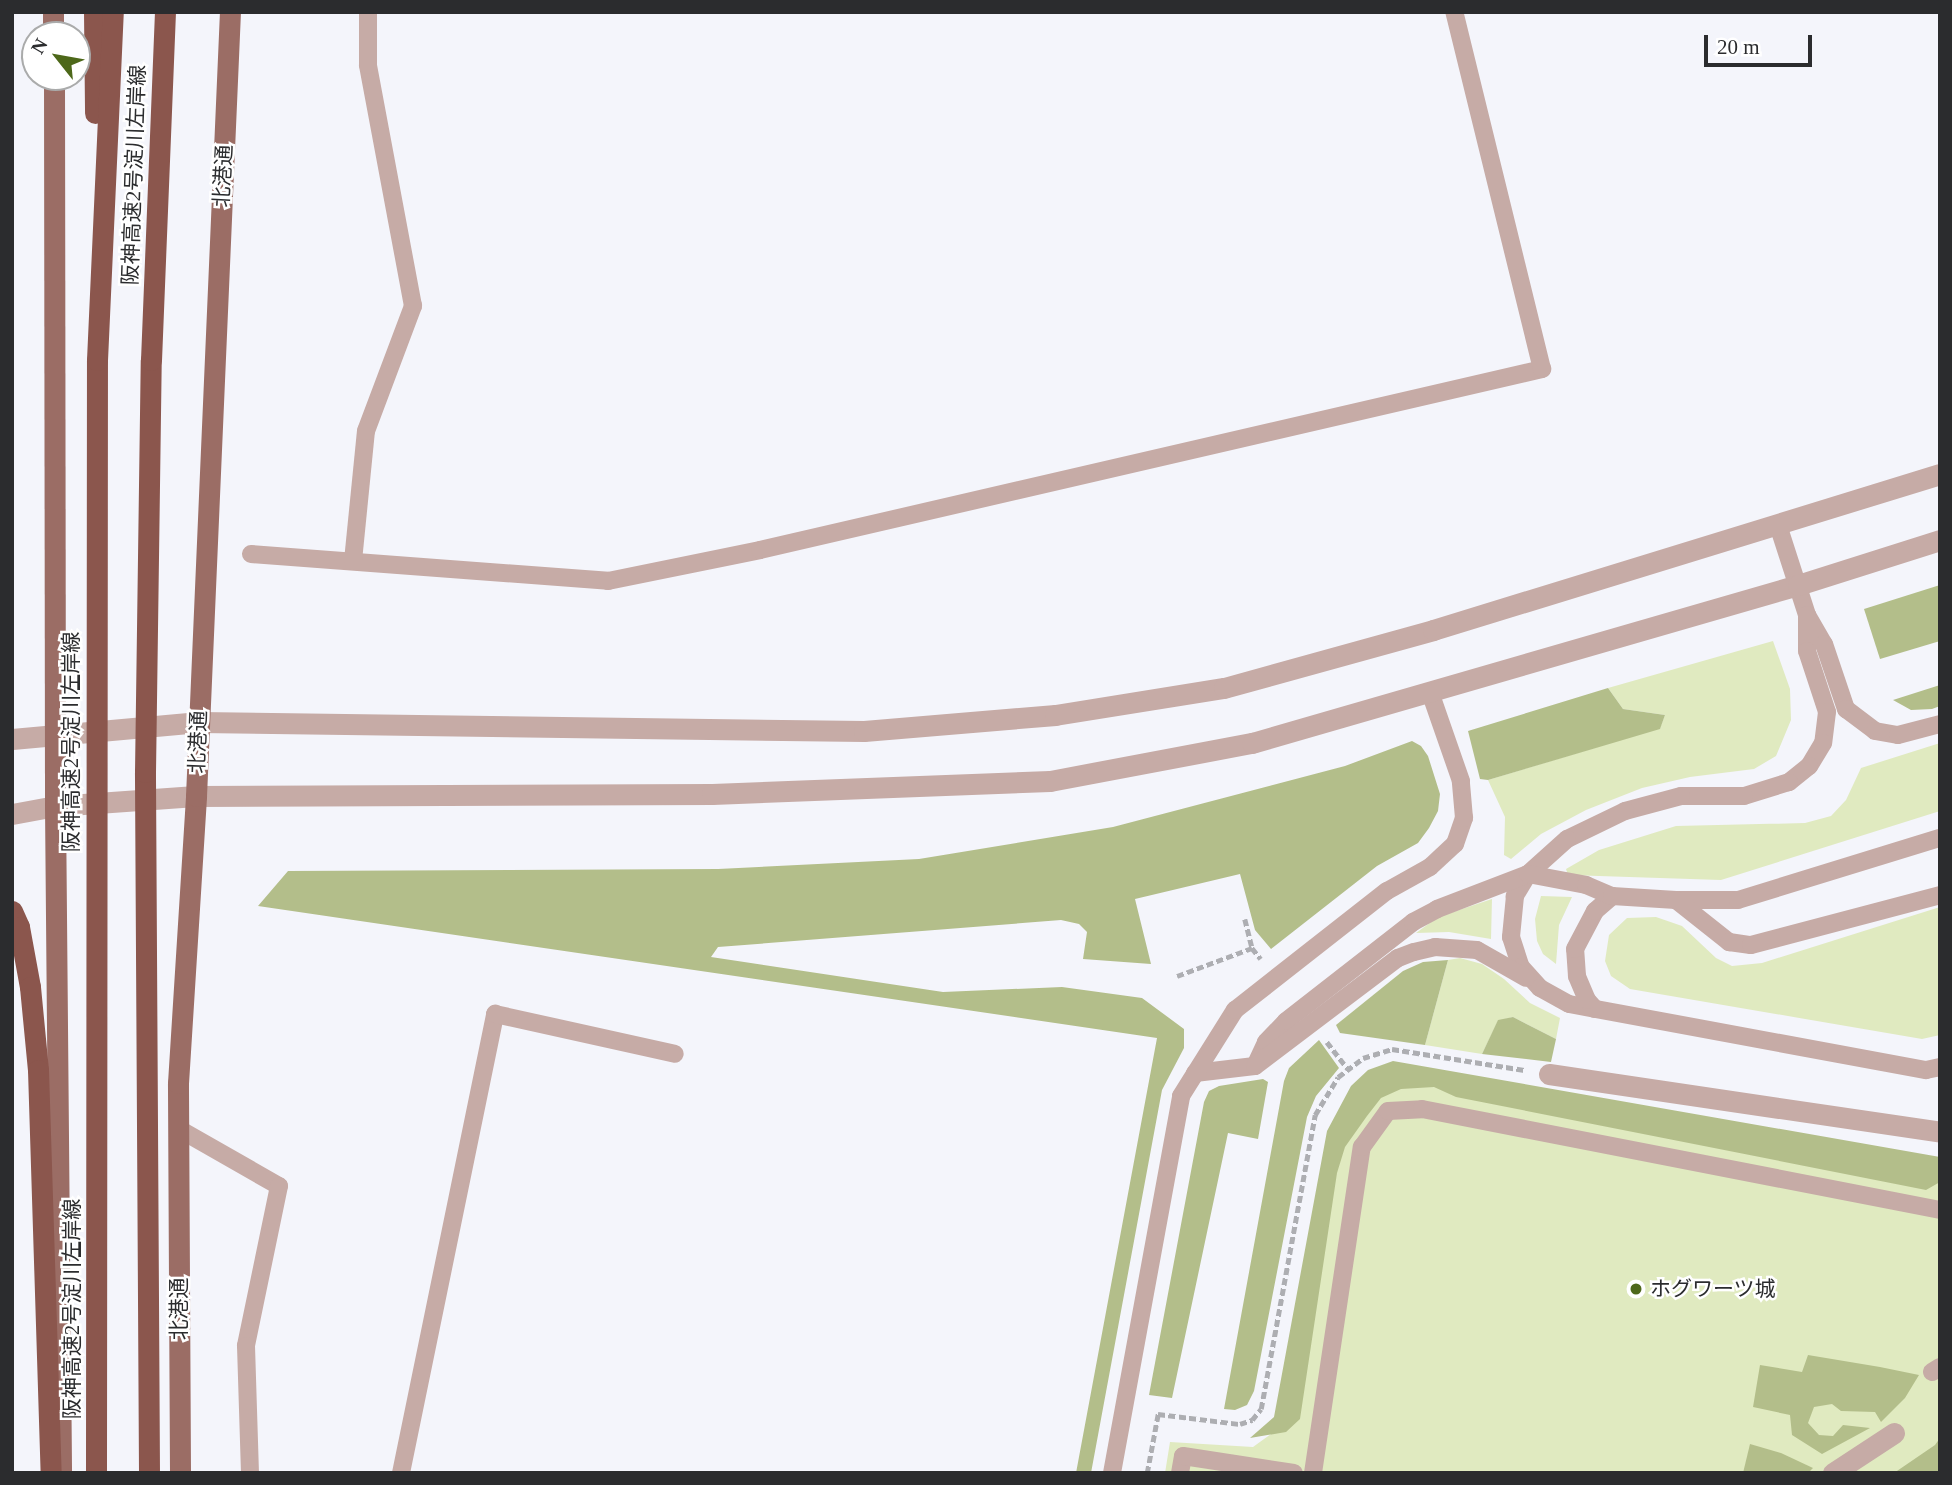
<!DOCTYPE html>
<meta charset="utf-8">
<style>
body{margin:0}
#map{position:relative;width:1952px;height:1485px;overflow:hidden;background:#f4f5fb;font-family:"Times New Roman","Noto Sans JP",serif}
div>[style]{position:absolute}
.green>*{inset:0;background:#e0eac0}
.forest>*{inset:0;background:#b3be8a}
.path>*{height:4.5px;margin-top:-2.25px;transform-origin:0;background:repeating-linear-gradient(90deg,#adaeb2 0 7px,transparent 0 10.5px)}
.service>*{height:18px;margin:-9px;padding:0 9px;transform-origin:9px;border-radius:9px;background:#c6aba6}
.pedestrian>*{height:21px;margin:-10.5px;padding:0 10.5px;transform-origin:10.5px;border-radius:10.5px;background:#c6aba6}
.tertiary>*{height:21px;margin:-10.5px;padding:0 10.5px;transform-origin:10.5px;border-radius:10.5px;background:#c6aba6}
.primary>*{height:21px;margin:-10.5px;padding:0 10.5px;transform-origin:10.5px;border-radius:10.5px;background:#9b6d65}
.motorway>*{height:21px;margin:-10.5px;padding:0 10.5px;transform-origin:10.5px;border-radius:10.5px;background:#8b564d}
.dots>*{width:19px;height:19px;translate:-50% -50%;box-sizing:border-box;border:4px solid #fff;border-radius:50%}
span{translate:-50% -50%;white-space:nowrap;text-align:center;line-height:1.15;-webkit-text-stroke:5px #fff;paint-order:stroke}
.street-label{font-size:21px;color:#2b2c2e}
.poi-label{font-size:21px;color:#2b2c2e}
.left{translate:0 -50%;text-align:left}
.frame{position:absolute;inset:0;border:14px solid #2b2c2e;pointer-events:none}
.north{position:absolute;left:21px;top:21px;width:70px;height:70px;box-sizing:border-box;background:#fff;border:2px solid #aaabab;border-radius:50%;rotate:301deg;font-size:19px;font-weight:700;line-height:28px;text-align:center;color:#2b2c2e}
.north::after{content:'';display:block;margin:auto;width:24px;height:32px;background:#4d681a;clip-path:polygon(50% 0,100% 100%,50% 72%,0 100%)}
.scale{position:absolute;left:1704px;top:35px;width:108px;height:32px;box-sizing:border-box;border:4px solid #2b2c2e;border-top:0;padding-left:9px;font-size:21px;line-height:24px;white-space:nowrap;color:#2b2c2e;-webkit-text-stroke:5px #fff;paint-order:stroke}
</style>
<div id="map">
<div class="green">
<div style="clip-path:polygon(1773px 641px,1790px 689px,1791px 720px,1776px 756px,1754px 769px,1690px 777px,1642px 788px,1586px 810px,1541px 834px,1511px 859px,1504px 855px,1505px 817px,1488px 780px,1660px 728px,1665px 715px,1623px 709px,1608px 688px)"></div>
<div style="clip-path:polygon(1940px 743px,1940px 811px,1721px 880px,1568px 875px,1566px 869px,1599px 850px,1676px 826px,1805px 823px,1831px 816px,1846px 800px,1861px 768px)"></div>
<div style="clip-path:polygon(1541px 896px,1572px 897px,1559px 925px,1556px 964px,1543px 954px,1537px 941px,1535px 919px)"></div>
<div style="clip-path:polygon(1492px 899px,1491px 939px,1449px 932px,1416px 933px,1438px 917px)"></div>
<div style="clip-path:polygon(1940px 907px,1940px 1035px,1922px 1039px,1630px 989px,1611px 976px,1605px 961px,1609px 935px,1627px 918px,1656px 917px,1682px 926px,1716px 958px,1732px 966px,1762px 963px)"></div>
<div style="clip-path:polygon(1460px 958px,1482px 964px,1504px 979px,1530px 1003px,1560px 1018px,1556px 1039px,1513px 1017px,1498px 1021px,1482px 1054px,1425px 1045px,1448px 960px)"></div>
<div style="clip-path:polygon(1388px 1074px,1940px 1163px,1940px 1473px,1165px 1473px,1170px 1442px,1253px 1447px,1282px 1426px,1331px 1169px)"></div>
</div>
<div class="forest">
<div style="clip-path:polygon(1940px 585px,1940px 641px,1880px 659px,1864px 609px)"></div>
<div style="clip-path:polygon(1940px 685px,1940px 706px,1932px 709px,1911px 710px,1893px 700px)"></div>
<div style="clip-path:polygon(1608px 688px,1623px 709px,1665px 715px,1660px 729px,1488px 780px,1480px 779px,1468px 731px)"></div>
<div style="clip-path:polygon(1412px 741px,1421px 746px,1428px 756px,1440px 794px,1438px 811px,1429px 828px,1418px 843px,1377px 866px,1271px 949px,1255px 930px,1240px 874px,1135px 899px,1151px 964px,1083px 959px,1087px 932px,1079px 924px,1061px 920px,718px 947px,711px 957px,943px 992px,1062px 987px,1142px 998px,1184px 1029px,1184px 1048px,1162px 1090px,1091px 1473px,1076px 1473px,1157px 1038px,258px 906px,288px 871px,718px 869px,919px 859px,1113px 827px,1345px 766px)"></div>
<div style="clip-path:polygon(1448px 960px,1425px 1045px,1340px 1033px,1336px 1025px,1403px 971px,1423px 962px)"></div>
<div style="clip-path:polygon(1513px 1017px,1556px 1039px,1551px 1062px,1482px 1054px,1498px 1020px)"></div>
<div style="clip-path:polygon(1319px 1040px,1339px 1068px,1316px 1096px,1307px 1117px,1254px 1391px,1247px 1405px,1235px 1410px,1224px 1409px,1284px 1081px,1289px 1068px)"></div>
<div style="clip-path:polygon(1393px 1061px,1940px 1157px,1940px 1182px,1926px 1190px,1456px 1097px,1434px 1087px,1401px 1089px,1381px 1098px,1367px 1116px,1345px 1147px,1337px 1173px,1300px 1419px,1286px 1432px,1250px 1438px,1274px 1417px,1327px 1131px,1351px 1086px,1368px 1070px)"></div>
<div style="clip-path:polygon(1263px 1079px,1268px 1082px,1258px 1139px,1228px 1133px,1172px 1398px,1149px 1395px,1204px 1102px,1209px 1091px,1219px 1086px)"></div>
<div style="clip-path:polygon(1808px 1355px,1880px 1367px,1919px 1375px,1905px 1398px,1881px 1422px,1875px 1412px,1841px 1411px,1832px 1404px,1814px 1407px,1808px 1423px,1819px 1435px,1833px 1436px,1843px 1425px,1870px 1428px,1822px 1454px,1792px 1435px,1790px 1415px,1753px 1407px,1760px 1365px,1802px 1372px)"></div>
<div style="clip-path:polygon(1940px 1438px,1940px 1473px,1894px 1473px,1935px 1445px)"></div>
<div style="clip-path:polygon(1750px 1444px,1781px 1453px,1813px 1468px,1808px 1473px,1743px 1473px)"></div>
</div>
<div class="path">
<div style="left:1245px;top:919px;width:30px;rotate:76deg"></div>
<div style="left:1252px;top:948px;width:14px;rotate:51deg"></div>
<div style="left:1177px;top:976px;width:80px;rotate:-20.5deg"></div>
<div style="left:1327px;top:1042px;width:34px;rotate:52deg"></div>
<div style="left:1147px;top:1473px;width:60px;rotate:-79.4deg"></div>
<div style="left:1158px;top:1414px;width:83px;rotate:7deg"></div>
<div style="left:1240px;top:1424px;width:13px;rotate:-18deg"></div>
<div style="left:1252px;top:1420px;width:14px;rotate:-51deg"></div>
<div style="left:1261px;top:1409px;width:299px;rotate:-79.6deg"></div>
<div style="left:1315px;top:1115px;width:44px;rotate:-58.8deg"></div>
<div style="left:1338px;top:1077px;width:31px;rotate:-37deg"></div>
<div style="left:1363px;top:1058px;width:30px;rotate:-17deg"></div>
<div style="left:1392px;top:1049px;width:134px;rotate:9deg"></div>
</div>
<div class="service">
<div style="left:1778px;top:525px;width:95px;rotate:72.1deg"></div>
<div style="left:1807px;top:615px;width:34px;rotate:60deg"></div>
<div style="left:1824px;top:644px;width:69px;rotate:71.3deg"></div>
<div style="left:1846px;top:709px;width:36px;rotate:37deg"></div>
<div style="left:1875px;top:731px;width:23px;rotate:10deg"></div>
<div style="left:1898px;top:735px;width:43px;rotate:-14.7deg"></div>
<div style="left:251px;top:554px;width:358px;rotate:4.3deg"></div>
<div style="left:608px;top:581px;width:155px;rotate:-11.5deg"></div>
<div style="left:760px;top:550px;width:803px;rotate:-13.03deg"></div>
<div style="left:1542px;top:369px;width:368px;rotate:-103.8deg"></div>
<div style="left:353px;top:561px;width:131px;rotate:-84.3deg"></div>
<div style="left:366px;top:431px;width:134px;rotate:-69.4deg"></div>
<div style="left:413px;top:306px;width:245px;rotate:-100.6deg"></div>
<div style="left:368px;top:65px;width:53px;rotate:-90deg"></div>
<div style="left:1807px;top:615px;width:36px;rotate:90deg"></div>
<div style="left:1807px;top:651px;width:64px;rotate:71.8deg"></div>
<div style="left:1827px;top:712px;width:31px;rotate:97deg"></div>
<div style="left:1823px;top:743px;width:27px;rotate:121deg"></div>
<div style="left:1809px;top:766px;width:26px;rotate:141deg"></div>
<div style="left:1789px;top:782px;width:47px;rotate:162.7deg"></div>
<div style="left:1744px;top:796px;width:63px;rotate:180deg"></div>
<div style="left:1681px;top:796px;width:58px;rotate:165deg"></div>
<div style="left:1625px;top:811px;width:64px;rotate:154.2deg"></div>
<div style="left:1567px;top:839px;width:52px;rotate:138.1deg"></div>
<div style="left:1528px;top:874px;width:26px;rotate:121deg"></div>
<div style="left:1515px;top:896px;width:41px;rotate:95.6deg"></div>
<div style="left:1511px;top:937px;width:32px;rotate:72deg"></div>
<div style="left:1521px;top:967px;width:28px;rotate:48deg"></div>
<div style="left:1540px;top:988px;width:33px;rotate:29deg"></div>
<div style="left:1569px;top:1004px;width:363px;rotate:10.5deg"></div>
<div style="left:1926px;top:1070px;width:14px;rotate:-12deg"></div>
<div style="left:1676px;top:900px;width:62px"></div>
<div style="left:1738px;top:900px;width:211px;rotate:-17.1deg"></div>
<div style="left:1595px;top:1009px;width:12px;rotate:-132deg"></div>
<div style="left:1587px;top:1000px;width:26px;rotate:-113deg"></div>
<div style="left:1577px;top:976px;width:27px;rotate:-94deg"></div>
<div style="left:1575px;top:949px;width:43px;rotate:-62.2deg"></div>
<div style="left:1595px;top:911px;width:23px;rotate:-41deg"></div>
<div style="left:1255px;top:1066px;width:26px;rotate:-65deg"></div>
<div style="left:1266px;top:1042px;width:29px;rotate:-46deg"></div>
<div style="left:1286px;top:1021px;width:161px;rotate:-37.9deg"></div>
<div style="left:1413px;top:922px;width:27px;rotate:-28deg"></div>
<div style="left:1437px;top:909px;width:97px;rotate:-21deg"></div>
<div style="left:1528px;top:874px;width:59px;rotate:10.7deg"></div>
<div style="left:1586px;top:885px;width:28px;rotate:23deg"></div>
<div style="left:1612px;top:896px;width:64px;rotate:3.6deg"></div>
<div style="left:1676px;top:900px;width:68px;rotate:38.4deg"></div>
<div style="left:1729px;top:942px;width:22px;rotate:8deg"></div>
<div style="left:1751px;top:945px;width:196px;rotate:-14.8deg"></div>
<div style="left:1195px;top:1073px;width:60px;rotate:-6.7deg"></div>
<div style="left:1255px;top:1066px;width:179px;rotate:-37.1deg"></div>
<div style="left:1398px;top:958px;width:17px;rotate:-21deg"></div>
<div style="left:1414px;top:952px;width:22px;rotate:-13deg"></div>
<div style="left:1435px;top:947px;width:42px;rotate:4.1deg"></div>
<div style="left:1477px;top:950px;width:56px;rotate:29.7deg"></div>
<div style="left:179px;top:1129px;width:115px;rotate:29.7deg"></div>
<div style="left:279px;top:1186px;width:163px;rotate:101.7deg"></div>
<div style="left:246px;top:1346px;width:127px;rotate:88.2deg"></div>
<div style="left:1932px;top:1372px;width:9px;rotate:-32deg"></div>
<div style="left:401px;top:1473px;width:469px;rotate:-78.4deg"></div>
<div style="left:495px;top:1014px;width:184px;rotate:12.5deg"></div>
<div style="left:1112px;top:1473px;width:383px;rotate:-79.6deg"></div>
<div style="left:1181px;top:1096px;width:102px;rotate:-57.9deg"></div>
<div style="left:1235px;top:1010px;width:193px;rotate:-38.1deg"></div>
<div style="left:1387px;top:891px;width:49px;rotate:-29.2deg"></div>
<div style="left:1430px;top:867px;width:34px;rotate:-43deg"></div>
<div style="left:1455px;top:844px;width:28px;rotate:-71deg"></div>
<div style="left:1464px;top:818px;width:37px;rotate:-95deg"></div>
<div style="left:1461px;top:781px;width:94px;rotate:-109.2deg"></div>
<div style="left:1180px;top:1473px;width:17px;rotate:-80deg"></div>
<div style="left:1183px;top:1456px;width:112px;rotate:8.7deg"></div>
<div style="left:1313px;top:1473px;width:330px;rotate:-81.5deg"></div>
<div style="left:1362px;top:1147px;width:44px;rotate:-54.2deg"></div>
<div style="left:1388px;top:1111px;width:34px;rotate:-3deg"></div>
<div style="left:1422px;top:1109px;width:528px;rotate:11.03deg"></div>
</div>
<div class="pedestrian">
<div style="left:1549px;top:1074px;width:395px;rotate:8.4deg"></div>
<div style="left:1833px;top:1473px;width:73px;rotate:-33.3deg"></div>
</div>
<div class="tertiary">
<div style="left:12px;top:739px;width:188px;rotate:-5.2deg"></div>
<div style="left:199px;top:722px;width:665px;rotate:0.78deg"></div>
<div style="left:864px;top:731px;width:192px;rotate:-4.8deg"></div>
<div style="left:1055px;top:715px;width:171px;rotate:-9.1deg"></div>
<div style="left:1224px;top:688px;width:217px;rotate:-15.5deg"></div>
<div style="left:1433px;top:630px;width:530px;rotate:-17.1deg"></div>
<div style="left:12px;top:814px;width:44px;rotate:-10.5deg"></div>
<div style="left:55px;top:806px;width:141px;rotate:-4.1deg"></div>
<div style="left:196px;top:796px;width:516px;rotate:-0.22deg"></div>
<div style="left:712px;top:794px;width:338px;rotate:-2.2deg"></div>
<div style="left:1050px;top:781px;width:206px;rotate:-10.7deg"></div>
<div style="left:1252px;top:743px;width:568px;rotate:-16.14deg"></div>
<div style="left:1798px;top:585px;width:149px;rotate:-17.6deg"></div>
</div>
<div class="primary">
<div style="left:53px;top:12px;width:23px;rotate:90deg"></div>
<div style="left:54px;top:77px;width:729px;rotate:89.92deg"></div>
<div style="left:55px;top:806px;width:667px;rotate:89.48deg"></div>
<div style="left:180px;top:1473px;width:390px;rotate:-90.3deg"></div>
<div style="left:178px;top:1083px;width:288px;rotate:-86.4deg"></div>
<div style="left:196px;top:796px;width:785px;rotate:-87.52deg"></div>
</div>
<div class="motorway">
<div style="left:94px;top:12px;width:101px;rotate:89.4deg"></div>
<div style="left:12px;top:911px;width:17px;rotate:66deg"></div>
<div style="left:19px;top:927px;width:61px;rotate:79.6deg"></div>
<div style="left:30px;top:987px;width:83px;rotate:84.5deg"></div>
<div style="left:38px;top:1070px;width:403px;rotate:88.2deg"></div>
<div style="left:96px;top:1473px;width:1113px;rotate:-89.95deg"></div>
<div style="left:97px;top:360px;width:348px;rotate:-87.4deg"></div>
<div style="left:149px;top:1473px;width:701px;rotate:-90.33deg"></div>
<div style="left:145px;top:772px;width:412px;rotate:-89.2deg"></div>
<div style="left:151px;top:360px;width:348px;rotate:-87.7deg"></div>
</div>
<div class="dots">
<div style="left:1636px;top:1289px;background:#4d681a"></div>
</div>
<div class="street-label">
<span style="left:134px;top:175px;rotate:-88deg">阪神高速2号淀川左岸線</span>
<span style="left:223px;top:176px;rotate:-87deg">北港通</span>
<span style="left:71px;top:742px;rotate:-90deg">阪神高速2号淀川左岸線</span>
<span style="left:198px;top:742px;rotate:-88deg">北港通</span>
<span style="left:72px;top:1309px;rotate:-90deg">阪神高速2号淀川左岸線</span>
<span style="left:179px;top:1309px;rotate:-90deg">北港通</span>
</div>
<div class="poi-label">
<span class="left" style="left:1650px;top:1289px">ホグワーツ城</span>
</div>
<div class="frame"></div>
<div class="north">N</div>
<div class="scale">20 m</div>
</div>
